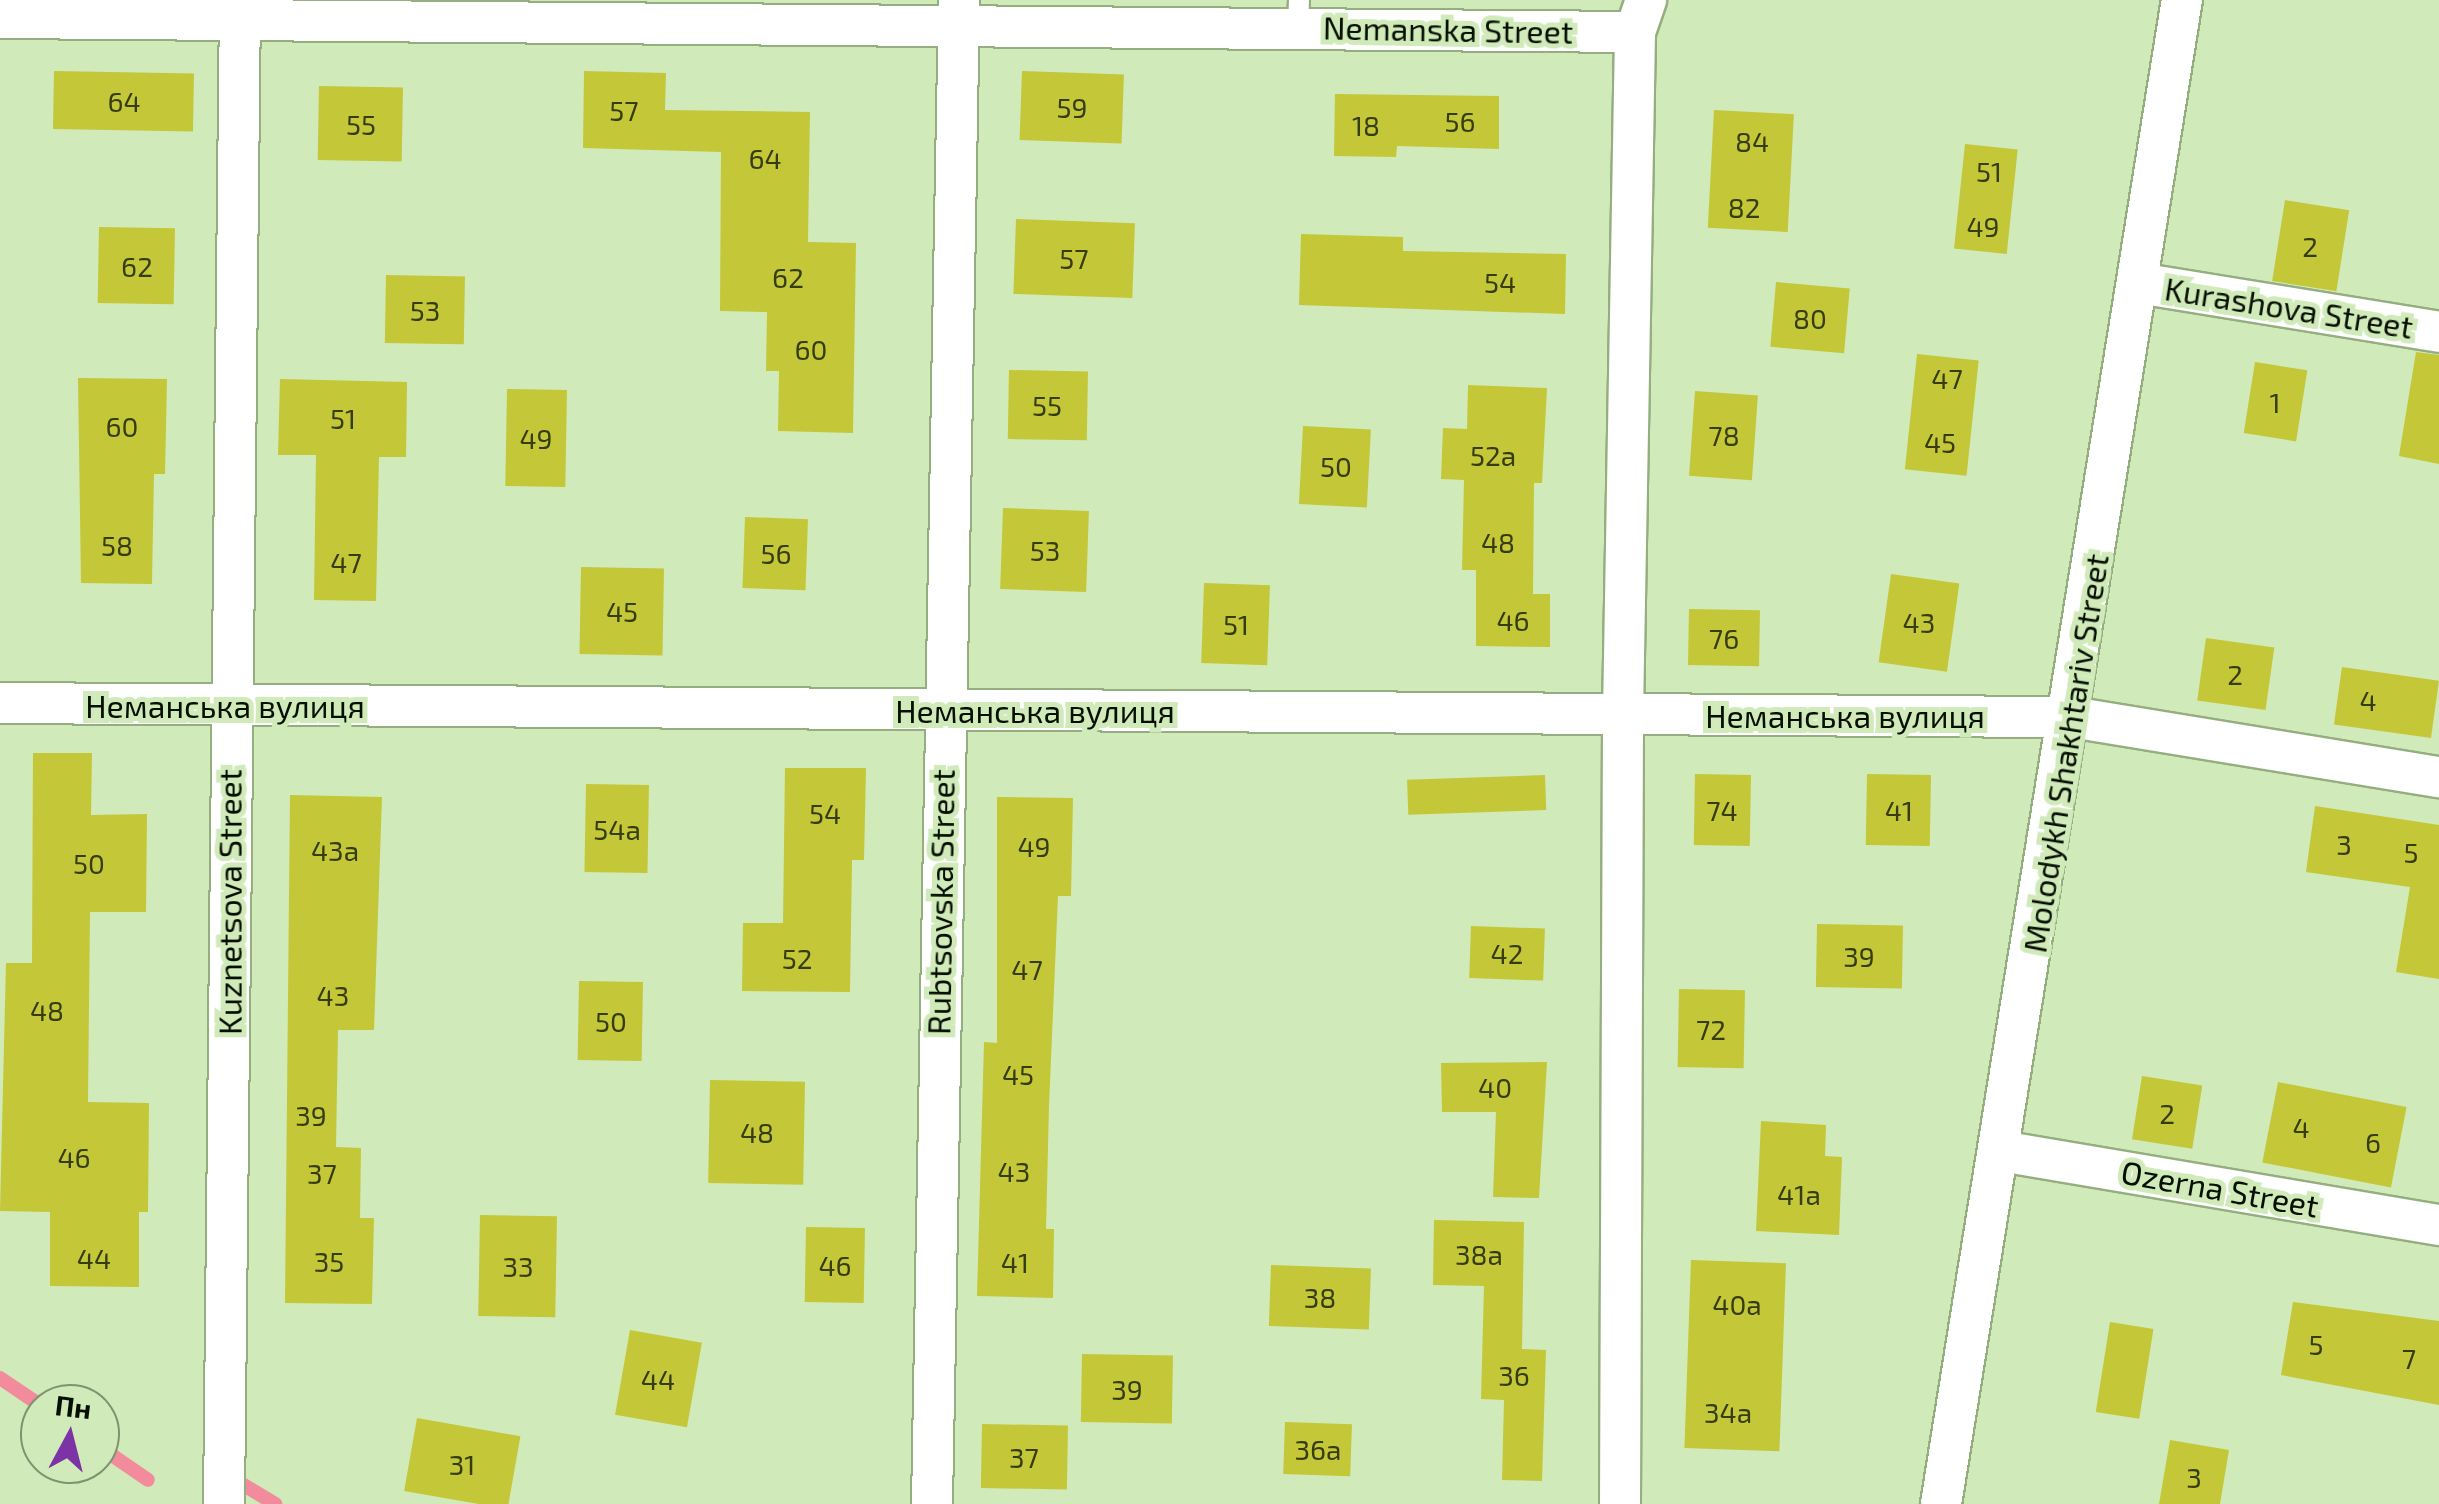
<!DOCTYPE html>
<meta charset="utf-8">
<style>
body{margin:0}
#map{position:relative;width:2439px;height:1504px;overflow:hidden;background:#d0eaba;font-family:"Exo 2",sans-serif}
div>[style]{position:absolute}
.stream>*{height:14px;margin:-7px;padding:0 7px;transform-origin:7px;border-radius:7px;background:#f28b9b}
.building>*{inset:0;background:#c4c738;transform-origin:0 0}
.roads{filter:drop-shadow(2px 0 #95ae80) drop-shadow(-2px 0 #95ae80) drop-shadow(0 2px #95ae80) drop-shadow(0 -2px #95ae80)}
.service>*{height:20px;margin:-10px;padding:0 10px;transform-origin:10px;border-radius:10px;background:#fff}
.minor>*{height:40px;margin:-20px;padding:0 20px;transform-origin:20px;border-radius:20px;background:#fff}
span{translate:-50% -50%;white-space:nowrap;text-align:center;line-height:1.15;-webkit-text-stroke:10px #d0eaba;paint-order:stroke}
.number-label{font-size:28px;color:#363d10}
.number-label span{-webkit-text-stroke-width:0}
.street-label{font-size:32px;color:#070f02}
.north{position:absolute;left:20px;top:1384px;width:100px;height:100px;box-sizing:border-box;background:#d0eaba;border:2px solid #809270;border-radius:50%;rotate:7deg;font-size:28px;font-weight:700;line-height:40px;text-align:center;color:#070f02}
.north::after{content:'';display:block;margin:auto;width:35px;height:45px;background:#7c33a5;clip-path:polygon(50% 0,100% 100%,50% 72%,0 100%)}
</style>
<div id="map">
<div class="stream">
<div style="left:0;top:1378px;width:48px;rotate:34deg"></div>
<div style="left:100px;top:1447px;width:58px;rotate:34.5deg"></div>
<div style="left:242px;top:1484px;width:39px;rotate:31deg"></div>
</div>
<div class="building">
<div style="left:54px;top:71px;width:140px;height:58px;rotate:1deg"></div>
<div style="clip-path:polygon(584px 71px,666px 73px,665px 110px,810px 112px,808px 242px,856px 243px,853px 433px,778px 431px,779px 371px,766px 371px,767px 312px,720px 311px,721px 152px,583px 148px)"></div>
<div style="left:1022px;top:71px;width:102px;height:69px;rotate:2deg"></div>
<div style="left:319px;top:86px;width:84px;height:74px;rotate:1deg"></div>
<div style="clip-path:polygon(1335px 94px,1499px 96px,1499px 149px,1397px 146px,1396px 157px,1334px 156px)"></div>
<div style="left:1714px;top:110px;width:80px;height:118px;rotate:3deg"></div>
<div style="left:1965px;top:144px;width:53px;height:105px;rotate:6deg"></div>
<div style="left:2285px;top:200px;width:65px;height:82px;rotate:9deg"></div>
<div style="left:1016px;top:219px;width:119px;height:75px;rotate:2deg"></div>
<div style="left:99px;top:227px;width:76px;height:76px;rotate:1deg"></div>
<div style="clip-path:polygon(1301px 234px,1403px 237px,1403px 251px,1566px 254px,1565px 314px,1299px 305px)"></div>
<div style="left:386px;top:275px;width:79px;height:68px;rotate:1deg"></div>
<div style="left:1776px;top:282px;width:74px;height:65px;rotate:5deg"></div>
<div style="clip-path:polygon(2416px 352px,2439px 355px,2439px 464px,2399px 456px)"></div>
<div style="left:1917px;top:354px;width:62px;height:116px;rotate:6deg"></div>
<div style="left:2255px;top:362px;width:53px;height:72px;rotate:9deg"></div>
<div style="left:1009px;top:370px;width:79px;height:69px;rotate:1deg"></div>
<div style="clip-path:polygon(78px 378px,167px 379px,165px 474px,154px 474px,152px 584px,81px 583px)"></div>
<div style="clip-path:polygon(280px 379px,407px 382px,406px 457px,379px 457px,376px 601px,314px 600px,316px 455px,278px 455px)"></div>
<div style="clip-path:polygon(1468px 385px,1547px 388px,1542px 483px,1534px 483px,1533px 594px,1550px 594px,1550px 647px,1476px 646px,1476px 570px,1462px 570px,1464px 480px,1441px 479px,1443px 428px,1467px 429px)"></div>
<div style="left:507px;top:389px;width:60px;height:97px;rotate:1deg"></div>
<div style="left:1695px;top:391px;width:63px;height:85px;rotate:4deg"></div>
<div style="left:1303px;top:426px;width:68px;height:78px;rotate:3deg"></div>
<div style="left:1003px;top:508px;width:86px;height:81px;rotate:2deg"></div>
<div style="left:745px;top:517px;width:63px;height:71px;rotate:2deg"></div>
<div style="left:581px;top:567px;width:83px;height:87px;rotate:1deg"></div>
<div style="left:1891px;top:574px;width:69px;height:89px;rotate:8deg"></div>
<div style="left:1204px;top:583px;width:66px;height:80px;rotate:2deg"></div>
<div style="left:1689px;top:609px;width:71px;height:56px;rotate:1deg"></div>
<div style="left:2206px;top:638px;width:69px;height:63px;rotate:8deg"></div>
<div style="left:2342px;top:667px;width:98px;height:58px;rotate:8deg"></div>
<div style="clip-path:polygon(33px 753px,92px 753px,91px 815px,147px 814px,146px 912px,90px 912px,88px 1102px,149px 1103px,148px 1212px,139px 1212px,139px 1287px,50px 1286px,50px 1212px,0 1211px,6px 963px,32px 963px)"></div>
<div style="clip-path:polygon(785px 768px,866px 768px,864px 860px,852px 860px,850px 992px,742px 991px,743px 923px,783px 923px)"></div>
<div style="left:1695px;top:774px;width:56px;height:71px;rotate:1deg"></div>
<div style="left:1867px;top:774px;width:64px;height:71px;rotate:1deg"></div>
<div style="left:1545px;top:775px;width:35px;height:138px;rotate:88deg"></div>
<div style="left:586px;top:784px;width:63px;height:88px;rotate:1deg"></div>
<div style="clip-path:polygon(290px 795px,382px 797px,374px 1030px,338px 1030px,336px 1147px,361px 1148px,360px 1218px,374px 1218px,372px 1304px,285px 1303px)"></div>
<div style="clip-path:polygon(997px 797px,1073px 798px,1071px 896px,1058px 896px,1049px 1106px,1046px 1229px,1054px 1229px,1053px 1298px,977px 1296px,984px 1042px,997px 1043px)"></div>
<div style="clip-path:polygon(2315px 806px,2439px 825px,2439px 979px,2396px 972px,2410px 887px,2306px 872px)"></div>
<div style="left:1817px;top:924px;width:86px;height:63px;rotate:1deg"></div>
<div style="left:1471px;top:926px;width:74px;height:52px;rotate:2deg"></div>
<div style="left:579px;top:981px;width:64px;height:79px;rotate:1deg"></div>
<div style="left:1679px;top:989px;width:66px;height:78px;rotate:1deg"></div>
<div style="clip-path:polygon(1547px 1062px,1539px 1198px,1493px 1197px,1496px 1112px,1442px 1112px,1441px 1063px)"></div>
<div style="left:2142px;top:1076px;width:61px;height:64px;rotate:9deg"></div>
<div style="left:710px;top:1080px;width:95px;height:103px;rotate:1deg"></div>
<div style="left:2278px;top:1082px;width:131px;height:82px;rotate:11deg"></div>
<div style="clip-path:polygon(1761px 1121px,1826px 1125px,1825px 1156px,1842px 1157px,1839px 1235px,1756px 1231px)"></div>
<div style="left:480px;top:1215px;width:77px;height:101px;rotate:1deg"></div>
<div style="clip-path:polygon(1434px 1220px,1524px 1222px,1522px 1349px,1546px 1350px,1542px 1481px,1502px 1480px,1504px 1400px,1481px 1399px,1484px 1286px,1433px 1285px)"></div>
<div style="left:806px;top:1227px;width:59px;height:75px;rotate:1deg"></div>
<div style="left:1691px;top:1260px;width:95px;height:188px;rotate:2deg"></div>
<div style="left:1271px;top:1265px;width:100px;height:61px;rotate:2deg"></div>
<div style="clip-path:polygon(2293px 1302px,2439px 1321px,2439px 1405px,2281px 1375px)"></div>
<div style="left:2110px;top:1322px;width:44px;height:91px;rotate:9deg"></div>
<div style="left:630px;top:1330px;width:73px;height:86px;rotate:10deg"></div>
<div style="left:1082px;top:1354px;width:91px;height:68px;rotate:1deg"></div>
<div style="left:417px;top:1418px;width:105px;height:74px;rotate:10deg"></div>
<div style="left:1285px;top:1422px;width:67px;height:52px;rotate:2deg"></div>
<div style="left:982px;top:1424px;width:86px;height:64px;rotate:1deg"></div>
<div style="clip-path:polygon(2170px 1440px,2229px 1450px,2220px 1504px,2159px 1504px)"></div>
</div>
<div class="roads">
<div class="service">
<div style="left:1298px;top:28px;width:28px;rotate:-88deg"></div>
</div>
<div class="minor">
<div style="left:0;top:18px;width:1635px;rotate:0.49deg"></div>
<div style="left:2138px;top:283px;width:305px;rotate:9.2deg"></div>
<div style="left:0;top:703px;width:2071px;rotate:0.39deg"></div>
<div style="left:2071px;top:717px;width:373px;rotate:9.3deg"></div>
<div style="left:2001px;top:1151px;width:444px;rotate:9.6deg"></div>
<div style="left:224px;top:1504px;width:1504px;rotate:-89.39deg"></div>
<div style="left:932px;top:1504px;width:1504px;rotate:-88.97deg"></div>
<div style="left:1620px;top:1504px;width:790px;rotate:-89.78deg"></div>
<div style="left:1623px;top:714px;width:682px;rotate:-88.99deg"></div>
<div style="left:1635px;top:32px;width:34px;rotate:-71deg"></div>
<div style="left:1941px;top:1504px;width:1523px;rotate:-80.9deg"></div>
</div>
</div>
<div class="number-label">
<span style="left:124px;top:101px">64</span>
<span style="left:1072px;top:107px">59</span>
<span style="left:624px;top:110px">57</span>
<span style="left:1460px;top:121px">56</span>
<span style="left:361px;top:124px">55</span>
<span style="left:1366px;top:125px">18</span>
<span style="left:1752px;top:141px">84</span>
<span style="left:765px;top:158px">64</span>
<span style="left:1989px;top:171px">51</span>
<span style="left:1744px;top:207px">82</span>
<span style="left:1983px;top:226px">49</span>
<span style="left:2310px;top:246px">2</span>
<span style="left:1074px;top:258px">57</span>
<span style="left:137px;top:266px">62</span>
<span style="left:788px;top:277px">62</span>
<span style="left:1500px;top:282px">54</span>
<span style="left:425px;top:310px">53</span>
<span style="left:1810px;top:318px">80</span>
<span style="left:811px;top:349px">60</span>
<span style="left:1947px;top:378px">47</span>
<span style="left:2275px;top:402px">1</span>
<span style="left:1047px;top:405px">55</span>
<span style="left:343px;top:418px">51</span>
<span style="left:122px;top:426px">60</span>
<span style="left:1724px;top:435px">78</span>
<span style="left:536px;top:438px">49</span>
<span style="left:1940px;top:442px">45</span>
<span style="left:1493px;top:455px">52а</span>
<span style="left:1336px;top:466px">50</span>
<span style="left:1498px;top:542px">48</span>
<span style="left:117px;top:545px">58</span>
<span style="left:1045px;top:550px">53</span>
<span style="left:776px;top:553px">56</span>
<span style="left:346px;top:562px">47</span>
<span style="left:622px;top:611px">45</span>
<span style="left:1513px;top:620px">46</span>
<span style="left:1919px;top:622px">43</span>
<span style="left:1236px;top:624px">51</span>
<span style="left:1724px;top:638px">76</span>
<span style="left:2235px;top:674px">2</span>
<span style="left:2368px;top:700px">4</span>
<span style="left:1722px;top:810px">74</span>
<span style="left:1899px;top:810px">41</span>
<span style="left:825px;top:813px">54</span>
<span style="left:617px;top:829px">54а</span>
<span style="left:2344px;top:844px">3</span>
<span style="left:1034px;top:846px">49</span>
<span style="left:335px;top:850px">43а</span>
<span style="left:2411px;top:852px">5</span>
<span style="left:89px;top:863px">50</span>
<span style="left:1507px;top:953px">42</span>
<span style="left:1859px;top:956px">39</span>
<span style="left:797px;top:958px">52</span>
<span style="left:1027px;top:969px">47</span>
<span style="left:333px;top:995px">43</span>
<span style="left:47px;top:1010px">48</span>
<span style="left:611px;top:1021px">50</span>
<span style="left:1711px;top:1029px">72</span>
<span style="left:1018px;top:1074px">45</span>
<span style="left:1495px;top:1087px">40</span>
<span style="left:2167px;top:1113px">2</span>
<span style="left:311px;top:1115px">39</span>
<span style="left:2301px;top:1127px">4</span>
<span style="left:757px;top:1132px">48</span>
<span style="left:2373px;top:1142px">6</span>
<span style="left:74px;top:1157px">46</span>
<span style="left:1014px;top:1171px">43</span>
<span style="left:322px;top:1173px">37</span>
<span style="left:1799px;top:1194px">41а</span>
<span style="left:1479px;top:1254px">38а</span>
<span style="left:94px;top:1258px">44</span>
<span style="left:329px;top:1261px">35</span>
<span style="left:1015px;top:1262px">41</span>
<span style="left:835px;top:1265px">46</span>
<span style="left:518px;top:1266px">33</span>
<span style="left:1320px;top:1297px">38</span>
<span style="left:1737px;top:1304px">40а</span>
<span style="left:2316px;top:1344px">5</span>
<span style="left:2409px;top:1358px">7</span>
<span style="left:1514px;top:1375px">36</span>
<span style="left:658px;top:1379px">44</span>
<span style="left:1127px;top:1389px">39</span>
<span style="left:1728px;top:1412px">34а</span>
<span style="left:1318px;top:1449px">36а</span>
<span style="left:1024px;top:1457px">37</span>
<span style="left:462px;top:1464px">31</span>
<span style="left:2194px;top:1477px">3</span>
</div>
<div class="street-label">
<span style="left:1448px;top:29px;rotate:1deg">Nemanska Street</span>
<span style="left:2289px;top:307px;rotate:9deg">Kurashova Street</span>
<span style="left:225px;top:705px">Неманська вулиця</span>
<span style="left:1035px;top:710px">Неманська вулиця</span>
<span style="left:1845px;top:715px">Неманська вулиця</span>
<span style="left:2065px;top:753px;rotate:-81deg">Molodykh Shakhtariv Street</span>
<span style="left:229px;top:902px;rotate:-90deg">Kuznetsova Street</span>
<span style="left:940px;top:902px;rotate:-89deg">Rubtsovska Street</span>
<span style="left:2220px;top:1188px;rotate:10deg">Ozerna Street</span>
</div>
<div class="north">Пн</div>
</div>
